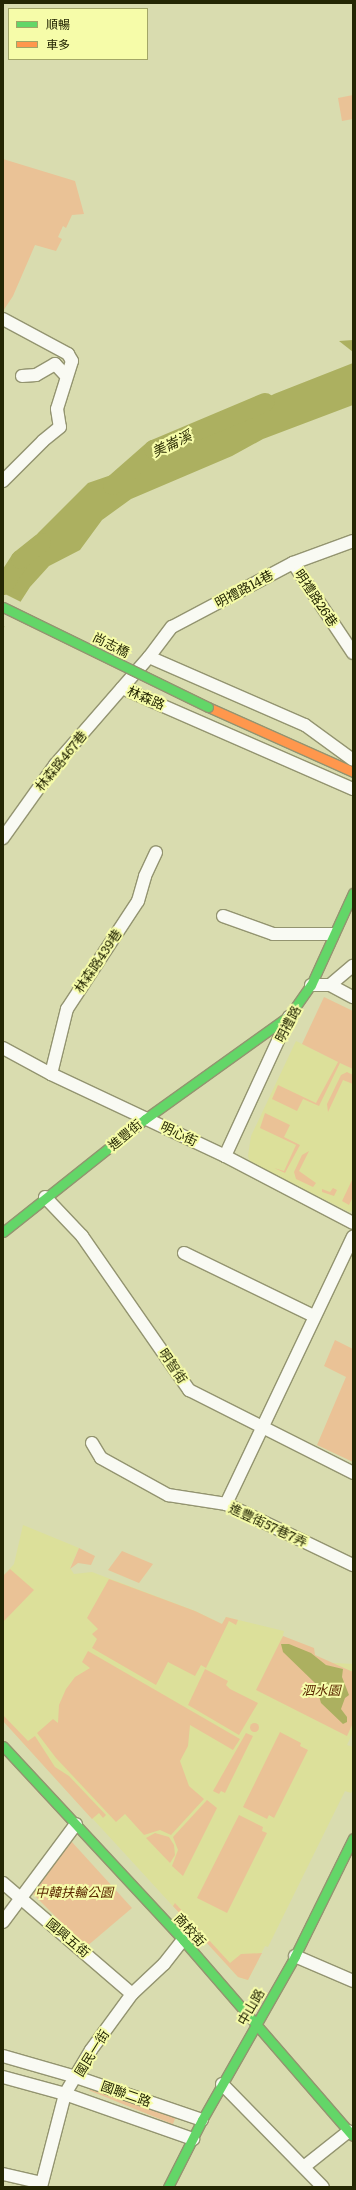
<!DOCTYPE html>
<meta charset="utf-8">
<style>
body{margin:0}
#map{position:relative;width:356px;height:2190px;overflow:hidden;background:#d9dcaf;font-family:Literata,"Noto Sans TC",serif}
div>[style]{position:absolute}
.built>*{inset:0;background:#dce09a}
.green>*{inset:0;background:#eac296;transform-origin:0 0}
.round{border-radius:50%}
.water>*{inset:0;background:#acb060}
.pier>*{inset:0;background:#d9dcaf}
.river>*{height:19px;margin:-9.5px;padding:0 9.5px;transform-origin:9.5px;border-radius:9.5px;background:#acb060}
.roads{filter:drop-shadow(1px 0 #939470) drop-shadow(-1px 0 #939470) drop-shadow(0 1px #939470) drop-shadow(0 -1px #939470)}
.street>*{height:12px;margin:-6px;padding:0 6px;transform-origin:6px;border-radius:6px;background:#f9faf3}
.fast>*{height:9px;margin:-4.5px;padding:0 4.5px;transform-origin:4.5px;border-radius:4.5px;background:#63d668}
.slow>*{height:9px;margin:-4.5px;padding:0 4.5px;transform-origin:4.5px;border-radius:4.5px;background:#ff974d}
.bridges{filter:drop-shadow(1px 0 #939470) drop-shadow(-1px 0 #939470) drop-shadow(0 1px #939470) drop-shadow(0 -1px #939470)}
.fast-bridge>*{height:9px;margin:-4.5px;padding:0 4.5px;transform-origin:4.5px;border-radius:4.5px;background:#63d668}
span{translate:-50% -50%;white-space:nowrap;text-align:center;line-height:1.15;-webkit-text-stroke:4px #f6fca9;paint-order:stroke}
.street-label{font-size:13px;color:#242603}
.park-label{font-size:13px;color:#5b2800;font-style:italic}
.water-label{font-size:14px;color:#2c2d04;font-style:italic}
.frame{position:absolute;inset:0;border:4px solid #242603;pointer-events:none}
.legend{position:absolute;left:8px;top:8px;width:140px;height:52px;box-sizing:border-box;background:#f6fca9;border:1px solid #a2a667;margin:0;padding:5px 7px;list-style:none;font-size:12px;color:#242603}
.legend li{display:flex;align-items:center;gap:8px;height:20px}
.legend b{width:20px;border:1px solid #a2a667}
</style>
<div id="map">
<div class="built">
<div style="clip-path:polygon(296px 1041px,353px 1069px,353px 1211px,349px 1212px,250px 1162px,248px 1156px,251px 1136px)"></div>
<div style="clip-path:polygon(23px 1525px,79px 1548px,70px 1568px,74px 1574px,92px 1572px,195px 1611px,222px 1624px,226px 1617px,284px 1631px,275px 1668px,303px 1670px,334px 1663px,353px 1664px,350px 1684px,353px 1685px,353px 1732px,347px 1745px,353px 1747px,353px 1789px,351px 1793px,345px 1791px,268px 1947px,265px 1946px,248px 1980px,238px 1977px,3px 1721px,3px 1576px,14px 1564px)"></div>
</div>
<div class="green">
<div style="clip-path:polygon(353px 95px,353px 119px,342px 121px,338px 98px)"></div>
<div style="clip-path:polygon(3px 159px,75px 181px,84px 214px,72px 215px,66px 228px,63px 226px,58px 237px,62px 239px,56px 251px,35px 245px,13px 296px,3px 311px)"></div>
<div style="clip-path:polygon(324px 997px,353px 1011px,353px 1069px,340px 1063px,319px 1106px,303px 1099px,297px 1111px,272px 1099px,278px 1085px,316px 1103px,338px 1062px,302px 1044px)"></div>
<div style="clip-path:polygon(347px 1072px,353px 1075px,353px 1084px,343px 1080px,328px 1112px,327px 1104px,341px 1075px)"></div>
<div style="clip-path:polygon(265px 1113px,290px 1125px,284px 1137px,300px 1145px,285px 1173px,274px 1168px,284px 1171px,296px 1145px,260px 1128px)"></div>
<div style="clip-path:polygon(309px 1151px,299px 1171px,316px 1183px,313px 1187px,296px 1179px,294px 1172px,302px 1155px)"></div>
<div style="clip-path:polygon(353px 1178px,353px 1197px,349px 1205px,342px 1201px)"></div>
<div style="clip-path:polygon(333px 1188px,337px 1190px,334px 1196px,322px 1192px,322px 1189px,330px 1192px)"></div>
<div style="clip-path:polygon(335px 1340px,353px 1349px,353px 1462px,317px 1445px,346px 1377px,324px 1366px)"></div>
<div style="clip-path:polygon(79px 1548px,95px 1556px,91px 1565px,78px 1563px,70px 1569px)"></div>
<div style="clip-path:polygon(122px 1551px,153px 1564px,139px 1583px,108px 1570px)"></div>
<div style="clip-path:polygon(10px 1569px,34px 1590px,3px 1622px,3px 1576px)"></div>
<div style="clip-path:polygon(109px 1579px,195px 1611px,222px 1624px,226px 1617px,238px 1620px,236px 1625px,229px 1621px,206px 1668px,201px 1665px,195px 1676px,168px 1662px,156px 1685px,92px 1648px,97px 1639px,92px 1634px,98px 1629px,87px 1618px)"></div>
<div style="clip-path:polygon(283px 1636px,314px 1648px,315px 1655px,353px 1672px,353px 1723px,347px 1736px,256px 1690px)"></div>
<div style="clip-path:polygon(88px 1651px,240px 1739px,233px 1750px,190px 1725px,188px 1746px,180px 1761px,189px 1786px,204px 1799px,171px 1835px,160px 1830px,144px 1835px,125px 1814px,116px 1822px,56px 1758px,37px 1733px,53px 1719px,58px 1723px,59px 1705px,66px 1689px,75px 1677px,90px 1668px,82px 1662px)"></div>
<div style="clip-path:polygon(205px 1669px,228px 1681px,226px 1685px,230px 1689px,258px 1703px,239px 1735px,188px 1705px)"></div>
<div style="clip-path:polygon(3px 1715px,28px 1741px,35px 1736px,55px 1767px,69px 1776px,106px 1815px,103px 1818px,99px 1813px,92px 1819px,3px 1721px)"></div>
<div class="round" style="left:249.5px;top:1722.5px;width:9px;height:9px"></div>
<div style="clip-path:polygon(280px 1732px,301px 1743px,300px 1746px,308px 1750px,274px 1818px,269px 1815px,267px 1819px,243px 1807px)"></div>
<div style="clip-path:polygon(246px 1733px,253px 1736px,225px 1793px,221px 1791px,219px 1794px,213px 1791px)"></div>
<div style="clip-path:polygon(207px 1800px,217px 1808px,183px 1876px,172px 1866px,178px 1850px,173px 1837px)"></div>
<div style="clip-path:polygon(239px 1815px,263px 1827px,262px 1831px,267px 1833px,227px 1913px,197px 1898px)"></div>
<div style="clip-path:polygon(155px 1833px,169px 1837px,174px 1845px,175px 1855px,170px 1863px,146px 1838px)"></div>
<div style="clip-path:polygon(71px 1841px,132px 1908px,86px 1947px,33px 1894px)"></div>
<div style="clip-path:polygon(175px 1903px,230px 1963px,241px 1954px,262px 1953px,248px 1980px,238px 1977px,173px 1906px)"></div>
<div style="left:92px;top:2084px;width:90px;height:7px;rotate:22deg"></div>
</div>
<div class="water">
<div style="clip-path:polygon(353px 340px,353px 352px,339px 341px)"></div>
<div style="clip-path:polygon(353px 363px,353px 405px,263px 439px,232px 456px,131px 499px,102px 520px,80px 550px,49px 566px,30px 587px,3px 629px,3px 584px,38px 533px,88px 483px,146px 463px,274px 394px)"></div>
<div style="clip-path:polygon(281px 1644px,289px 1644px,311px 1653px,326px 1665px,343px 1669px,342px 1677px,349px 1695px,345px 1698px,341px 1709px,347px 1717px,347px 1722px,343px 1724px,321px 1703px,315px 1683px,283px 1652px)"></div>
</div>
<div class="pier">
<div style="clip-path:polygon(3px 593px,23px 603px,8px 628px,3px 626px)"></div>
</div>
<div class="river">
<div style="left:112px;top:485px;width:55px;rotate:-41.3deg"></div>
<div style="left:153px;top:449px;width:121px;rotate:-22.9deg"></div>
<div style="left:3px;top:585px;width:31px;rotate:-57deg"></div>
<div style="left:20px;top:559px;width:27px;rotate:-39deg"></div>
</div>
<div class="roads">
<div class="street">
<div style="left:3px;top:319px;width:74px;rotate:28.3deg"></div>
<div style="left:68px;top:354px;width:8px;rotate:60deg"></div>
<div style="left:72px;top:361px;width:50px;rotate:107.4deg"></div>
<div style="left:57px;top:409px;width:18px;rotate:81deg"></div>
<div style="left:60px;top:427px;width:22px;rotate:141deg"></div>
<div style="left:43px;top:441px;width:57px;rotate:135deg"></div>
<div style="left:22px;top:376px;width:14px;rotate:-4deg"></div>
<div style="left:36px;top:375px;width:22px;rotate:-30deg"></div>
<div style="left:55px;top:364px;width:16px;rotate:47deg"></div>
<div style="left:293px;top:563px;width:108px;rotate:56.3deg"></div>
<div style="left:149px;top:657px;width:38px;rotate:-53deg"></div>
<div style="left:172px;top:627px;width:137px;rotate:-27.9deg"></div>
<div style="left:293px;top:563px;width:64px;rotate:-20.1deg"></div>
<div style="left:122px;top:688px;width:252px;rotate:23.6deg"></div>
<div style="left:3px;top:838px;width:90px;rotate:-54.5deg"></div>
<div style="left:55px;top:765px;width:143px;rotate:-49deg"></div>
<div style="left:149px;top:657px;width:170px;rotate:23.6deg"></div>
<div style="left:305px;top:725px;width:59px;rotate:36.1deg"></div>
<div style="left:223px;top:916px;width:53px;rotate:19.8deg"></div>
<div style="left:273px;top:934px;width:59px"></div>
<div style="left:311px;top:985px;width:19px"></div>
<div style="left:330px;top:985px;width:26px;rotate:28deg"></div>
<div style="left:330px;top:985px;width:30px;rotate:-40deg"></div>
<div style="left:3px;top:1048px;width:55px;rotate:28.4deg"></div>
<div style="left:51px;top:1074px;width:192px;rotate:25.2deg"></div>
<div style="left:225px;top:1156px;width:144px;rotate:27.6deg"></div>
<div style="left:51px;top:1074px;width:67px;rotate:-76.2deg"></div>
<div style="left:67px;top:1009px;width:129px;rotate:-56.7deg"></div>
<div style="left:138px;top:901px;width:26px;rotate:-74deg"></div>
<div style="left:145px;top:876px;width:26px;rotate:-65deg"></div>
<div style="left:225px;top:1156px;width:153px;rotate:-65.3deg"></div>
<div style="left:45px;top:1197px;width:54px;rotate:46.5deg"></div>
<div style="left:82px;top:1236px;width:188px;rotate:55.2deg"></div>
<div style="left:189px;top:1390px;width:184px;rotate:26.8deg"></div>
<div style="left:184px;top:1253px;width:144px;rotate:25.9deg"></div>
<div style="left:92px;top:1443px;width:17px;rotate:59deg"></div>
<div style="left:101px;top:1458px;width:77px;rotate:28.9deg"></div>
<div style="left:168px;top:1495px;width:59px;rotate:8.8deg"></div>
<div style="left:226px;top:1504px;width:141px;rotate:25.7deg"></div>
<div style="left:226px;top:1504px;width:296px;rotate:-64.6deg"></div>
<div style="left:3px;top:1883px;width:170px;rotate:40.7deg"></div>
<div style="left:3px;top:1922px;width:122px;rotate:-53.3deg"></div>
<div style="left:295px;top:1956px;width:63px;rotate:23.3deg"></div>
<div style="left:3px;top:2056px;width:76px;rotate:16deg"></div>
<div style="left:76px;top:2077px;width:133px;rotate:18.8deg"></div>
<div style="left:3px;top:2077px;width:64px;rotate:15.3deg"></div>
<div style="left:65px;top:2094px;width:136px;rotate:19.4deg"></div>
<div style="left:222px;top:2084px;width:144px;rotate:45.6deg"></div>
<div style="left:305px;top:2166px;width:56px;rotate:-38.5deg"></div>
<div style="left:3px;top:2174px;width:39px;rotate:13deg"></div>
<div style="left:41px;top:2187px;width:96px;rotate:-75.5deg"></div>
<div style="left:65px;top:2094px;width:51px;rotate:-59.4deg"></div>
<div style="left:91px;top:2050px;width:69px;rotate:-53.8deg"></div>
<div style="left:132px;top:1994px;width:44px;rotate:-43.2deg"></div>
<div style="left:164px;top:1964px;width:31px;rotate:-52deg"></div>
</div>
<div class="fast">
<div style="left:3px;top:1232px;width:181px;rotate:-38.5deg"></div>
<div style="left:145px;top:1119px;width:177px;rotate:-35.6deg"></div>
<div style="left:289px;top:1016px;width:38px;rotate:-55deg"></div>
<div style="left:311px;top:985px;width:101px;rotate:-65.5deg"></div>
<div style="left:3px;top:1746px;width:265px;rotate:47.1deg"></div>
<div style="left:183px;top:1940px;width:259px;rotate:49.1deg"></div>
<div style="left:168px;top:2187px;width:75px;rotate:-63.1deg"></div>
<div style="left:202px;top:2120px;width:189px;rotate:-60.4deg"></div>
<div style="left:295px;top:1956px;width:131px;rotate:-63.8deg"></div>
</div>
<div class="slow">
<div style="left:208px;top:707px;width:159px;rotate:24.1deg"></div>
</div>
</div>
<div class="bridges">
<div class="fast-bridge">
<div style="left:3px;top:607px;width:228px;rotate:26deg"></div>
</div>
</div>
<div class="street-label">
<span style="left:244px;top:589px;rotate:-28deg">明禮路14巷</span>
<span style="left:316px;top:598px;rotate:56deg">明禮路26巷</span>
<span style="left:111px;top:645px;rotate:26deg">尚志橋</span>
<span style="left:146px;top:698px;rotate:23deg">林森路</span>
<span style="left:61px;top:761px;rotate:-51deg">林森路467巷</span>
<span style="left:98px;top:961px;rotate:-56deg">林森路439巷</span>
<span style="left:288px;top:1024px;rotate:-62deg">明禮路</span>
<span style="left:179px;top:1134px;rotate:25deg">明心街</span>
<span style="left:125px;top:1135px;rotate:-40deg">進豐街</span>
<span style="left:173px;top:1366px;rotate:56deg">明智街</span>
<span style="left:268px;top:1525px;rotate:25deg">進豐街57巷7弄</span>
<span style="left:190px;top:1930px;rotate:48deg">商校街</span>
<span style="left:68px;top:1938px;rotate:40deg">國興五街</span>
<span style="left:251px;top:2007px;rotate:-60deg">中山路</span>
<span style="left:92px;top:2053px;rotate:-58deg">國民一街</span>
<span style="left:126px;top:2094px;rotate:19deg">國聯二路</span>
</div>
<div class="park-label">
<span style="left:321px;top:1690px">泗水園</span>
<span style="left:74px;top:1892px">中韓扶輪公園</span>
</div>
<div class="water-label">
<span style="left:171px;top:443px;rotate:-26deg">美崙溪</span>
</div>
<div class="frame"></div>
<ul class="legend">
<li><b style="height:5px;background:#63d668"></b>順暢</li>
<li><b style="height:5px;background:#ff974d"></b>車多</li>
</ul>
</div>
